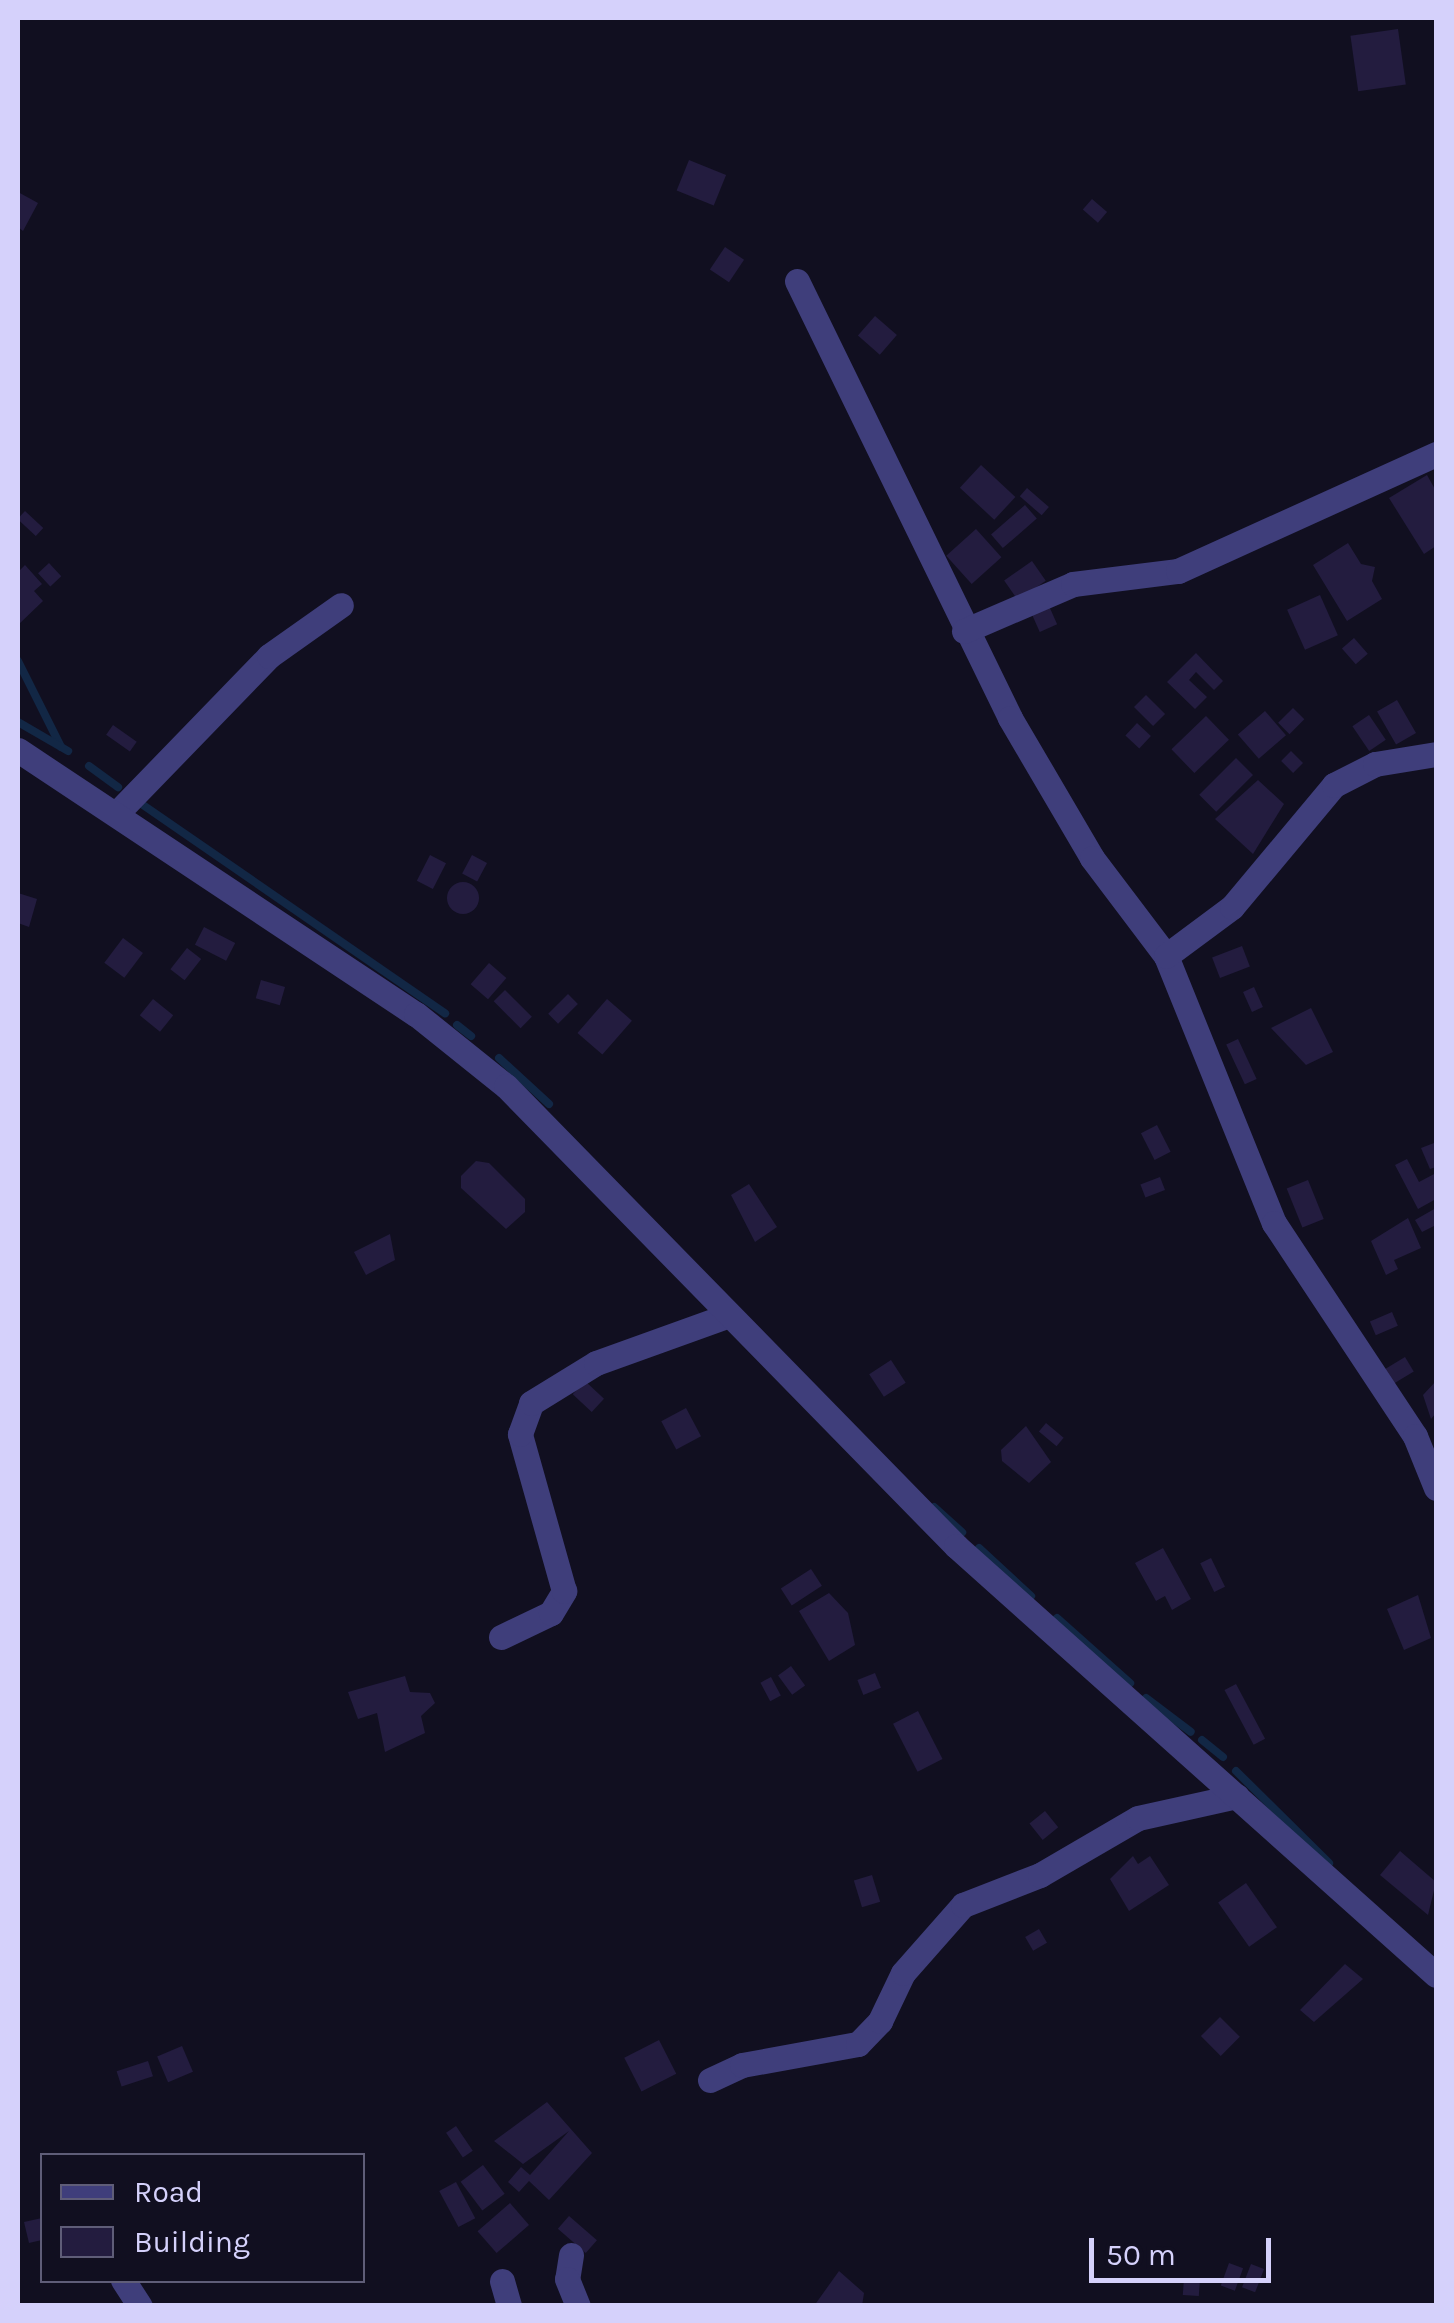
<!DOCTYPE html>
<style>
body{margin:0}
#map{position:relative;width:1454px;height:2323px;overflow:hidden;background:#110f20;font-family:Karla,sans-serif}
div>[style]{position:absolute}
.stream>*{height:8px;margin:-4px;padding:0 4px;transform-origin:4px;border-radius:4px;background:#122745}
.building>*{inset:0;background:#231c3f;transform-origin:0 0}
.round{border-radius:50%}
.minor>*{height:25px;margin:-12.5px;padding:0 12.5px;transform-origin:12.5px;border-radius:12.5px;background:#3f3e7b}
.tertiary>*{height:25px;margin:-12.5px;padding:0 12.5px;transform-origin:12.5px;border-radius:12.5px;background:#3f3e7b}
span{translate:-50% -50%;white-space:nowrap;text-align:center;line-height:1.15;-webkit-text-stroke:8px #110f20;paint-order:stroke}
.frame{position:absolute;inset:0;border:20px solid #d5d1fb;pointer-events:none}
.legend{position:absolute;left:40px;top:2153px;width:325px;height:130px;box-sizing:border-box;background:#110f20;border:2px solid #5f5d78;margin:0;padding:12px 18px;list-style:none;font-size:30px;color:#d5d1fb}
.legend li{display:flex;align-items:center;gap:20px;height:50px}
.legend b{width:50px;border:2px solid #5f5d78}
.scale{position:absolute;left:1089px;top:2238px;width:182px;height:45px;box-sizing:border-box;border:5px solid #d5d1fb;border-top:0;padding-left:12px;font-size:30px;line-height:35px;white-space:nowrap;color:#d5d1fb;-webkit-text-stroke:8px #110f20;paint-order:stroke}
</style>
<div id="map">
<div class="stream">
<div style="left:18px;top:661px;width:96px;rotate:63.4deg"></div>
<div style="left:18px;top:722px;width:58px;rotate:30.1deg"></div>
<div style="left:89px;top:766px;width:36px;rotate:36deg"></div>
<div style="left:143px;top:805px;width:367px;rotate:34.6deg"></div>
<div style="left:457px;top:1025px;width:18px;rotate:38deg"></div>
<div style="left:499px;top:1058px;width:68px;rotate:42.6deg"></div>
<div style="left:934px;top:1507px;width:38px;rotate:42deg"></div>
<div style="left:979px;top:1548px;width:71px;rotate:42.7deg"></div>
<div style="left:1057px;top:1618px;width:98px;rotate:41.7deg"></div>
<div style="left:1146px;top:1698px;width:56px;rotate:37.1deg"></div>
<div style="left:1202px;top:1740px;width:27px;rotate:39deg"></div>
<div style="left:1236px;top:1771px;width:131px;rotate:44.7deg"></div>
</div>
<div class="building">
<div style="left:1398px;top:29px;width:56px;height:48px;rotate:82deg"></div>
<div style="left:689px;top:160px;width:40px;height:33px;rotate:22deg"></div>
<div style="clip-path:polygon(18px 192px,38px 203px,23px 231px,18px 227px)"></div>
<div style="left:1092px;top:199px;width:20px;height:14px;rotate:41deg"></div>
<div style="left:725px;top:247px;width:23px;height:27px;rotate:34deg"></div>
<div style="left:875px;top:316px;width:29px;height:26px;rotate:41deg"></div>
<div style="left:981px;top:465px;width:47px;height:31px;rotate:43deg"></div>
<div style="clip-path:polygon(1427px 475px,1436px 491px,1436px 546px,1424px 554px,1389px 498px)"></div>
<div style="left:1027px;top:488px;width:29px;height:11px;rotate:41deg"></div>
<div style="left:1025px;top:505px;width:18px;height:45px;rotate:49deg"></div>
<div style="left:25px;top:511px;width:25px;height:11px;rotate:43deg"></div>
<div style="left:976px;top:529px;width:38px;height:40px;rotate:48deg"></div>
<div style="clip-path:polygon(1348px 543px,1361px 564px,1375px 567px,1372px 581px,1382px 599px,1347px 621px,1313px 565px)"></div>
<div style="left:1032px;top:561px;width:24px;height:34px;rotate:55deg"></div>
<div style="left:49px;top:563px;width:18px;height:15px;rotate:47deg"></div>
<div style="clip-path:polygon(25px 565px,42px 584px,34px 591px,43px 601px,18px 625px,18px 572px)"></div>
<div style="left:1320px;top:595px;width:44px;height:36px;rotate:66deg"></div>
<div style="left:1049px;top:606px;width:20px;height:19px;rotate:66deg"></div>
<div style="left:1354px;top:638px;width:21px;height:16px;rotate:49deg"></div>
<div style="clip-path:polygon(1196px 653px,1223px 681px,1214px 690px,1196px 672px,1189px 680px,1207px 697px,1195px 709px,1167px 682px)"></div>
<div style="left:1146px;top:695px;width:27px;height:17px;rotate:45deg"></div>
<div style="left:1397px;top:700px;width:38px;height:23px;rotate:60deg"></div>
<div style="left:1293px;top:708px;width:16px;height:21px;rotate:45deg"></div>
<div style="left:1265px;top:711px;width:32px;height:36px;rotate:49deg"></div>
<div style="left:1369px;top:715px;width:30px;height:20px;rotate:56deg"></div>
<div style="left:1206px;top:716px;width:33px;height:48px;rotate:46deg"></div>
<div style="left:1137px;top:723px;width:19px;height:17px;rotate:43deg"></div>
<div style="left:113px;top:725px;width:29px;height:12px;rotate:35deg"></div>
<div style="left:1291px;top:751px;width:17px;height:14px;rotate:45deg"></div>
<div style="left:1236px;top:758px;width:24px;height:52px;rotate:45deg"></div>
<div style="clip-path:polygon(1258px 780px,1284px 804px,1253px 854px,1215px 819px)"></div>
<div style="left:430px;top:855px;width:18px;height:29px;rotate:27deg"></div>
<div style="left:472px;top:855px;width:17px;height:21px;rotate:28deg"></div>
<div class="round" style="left:447px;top:882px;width:32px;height:32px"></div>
<div style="clip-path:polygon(18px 893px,37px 899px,29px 927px,18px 923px)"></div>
<div style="left:204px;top:927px;width:35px;height:20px;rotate:27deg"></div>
<div style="left:123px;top:938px;width:25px;height:31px;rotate:37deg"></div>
<div style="left:1242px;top:946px;width:22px;height:32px;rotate:69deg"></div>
<div style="left:187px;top:948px;width:18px;height:27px;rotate:38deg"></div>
<div style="left:489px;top:963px;width:23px;height:28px;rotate:41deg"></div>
<div style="left:261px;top:980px;width:25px;height:19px;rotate:16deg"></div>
<div style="left:1254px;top:987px;width:22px;height:12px;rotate:66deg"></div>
<div style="left:505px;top:990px;width:38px;height:16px;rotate:45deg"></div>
<div style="left:568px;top:994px;width:14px;height:28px;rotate:45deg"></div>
<div style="left:153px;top:999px;width:26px;height:21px;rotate:39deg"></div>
<div style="left:607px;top:999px;width:33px;height:45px;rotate:41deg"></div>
<div style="clip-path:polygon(1311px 1008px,1333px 1052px,1306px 1065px,1271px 1028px)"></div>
<div style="left:1238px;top:1039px;width:44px;height:13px;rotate:65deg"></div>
<div style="left:1157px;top:1125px;width:30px;height:18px;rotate:63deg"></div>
<div style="clip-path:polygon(1434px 1143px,1436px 1167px,1430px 1169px,1421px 1148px)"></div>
<div style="clip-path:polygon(1407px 1159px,1419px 1182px,1436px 1173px,1436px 1199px,1418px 1209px,1395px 1165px)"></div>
<div style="clip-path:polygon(476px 1161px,489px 1163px,525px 1199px,525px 1212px,506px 1229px,461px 1188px,461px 1176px)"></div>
<div style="left:1160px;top:1177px;width:14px;height:21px;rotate:69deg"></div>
<div style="left:1308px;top:1180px;width:42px;height:23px;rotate:68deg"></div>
<div style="clip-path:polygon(749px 1184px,777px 1227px,755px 1242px,731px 1195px)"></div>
<div style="clip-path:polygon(1436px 1208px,1436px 1225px,1422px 1232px,1415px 1220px)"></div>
<div style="clip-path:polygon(1408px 1218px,1421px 1248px,1394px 1260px,1398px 1269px,1386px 1275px,1371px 1241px)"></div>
<div style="clip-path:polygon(390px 1234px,395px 1260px,366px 1275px,354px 1252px)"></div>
<div style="left:1392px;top:1312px;width:15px;height:24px;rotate:67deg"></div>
<div style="left:1405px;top:1357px;width:17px;height:26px;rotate:59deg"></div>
<div style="left:891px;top:1360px;width:27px;height:26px;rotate:57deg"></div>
<div style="left:585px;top:1381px;width:26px;height:18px;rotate:43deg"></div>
<div style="clip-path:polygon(1436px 1381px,1436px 1413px,1431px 1419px,1423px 1395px)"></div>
<div style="left:686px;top:1408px;width:32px;height:28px;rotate:62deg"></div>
<div style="left:1046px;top:1423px;width:23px;height:11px;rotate:40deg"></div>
<div style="clip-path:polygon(1026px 1426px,1051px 1462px,1029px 1483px,1002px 1461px,1001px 1450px)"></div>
<div style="clip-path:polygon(1163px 1548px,1191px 1599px,1172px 1610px,1165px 1596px,1156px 1601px,1135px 1563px)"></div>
<div style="left:1211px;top:1558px;width:32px;height:12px;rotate:64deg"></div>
<div style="left:811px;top:1569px;width:20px;height:36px;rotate:57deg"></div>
<div style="clip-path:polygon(829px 1593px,848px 1613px,855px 1645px,829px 1661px,799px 1611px)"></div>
<div style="clip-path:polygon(1418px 1595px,1431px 1638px,1404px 1650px,1387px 1609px)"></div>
<div style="left:791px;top:1666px;width:24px;height:16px;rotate:54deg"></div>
<div style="left:875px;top:1673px;width:16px;height:19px;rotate:68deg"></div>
<div style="clip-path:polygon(405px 1676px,410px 1692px,430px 1693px,435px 1703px,421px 1716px,425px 1733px,385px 1752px,377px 1713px,358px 1719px,348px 1692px)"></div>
<div style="left:771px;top:1677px;width:21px;height:12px;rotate:62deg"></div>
<div style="left:1236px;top:1684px;width:62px;height:13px;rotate:62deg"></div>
<div style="left:918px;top:1711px;width:54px;height:28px;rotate:63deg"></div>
<div style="left:1045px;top:1811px;width:21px;height:20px;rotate:51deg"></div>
<div style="clip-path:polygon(1400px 1851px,1436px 1882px,1428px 1915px,1380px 1875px)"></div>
<div style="clip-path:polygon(1133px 1856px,1138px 1864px,1150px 1856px,1169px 1885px,1129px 1911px,1110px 1879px)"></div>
<div style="left:872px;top:1875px;width:28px;height:19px;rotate:73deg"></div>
<div style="left:1246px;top:1883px;width:54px;height:34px;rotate:55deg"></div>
<div style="left:1039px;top:1929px;width:16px;height:16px;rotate:60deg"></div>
<div style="clip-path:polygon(1345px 1964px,1363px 1979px,1314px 2022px,1300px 2010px)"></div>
<div style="left:1220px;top:2017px;width:28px;height:27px;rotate:45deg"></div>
<div style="left:659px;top:2040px;width:38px;height:39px;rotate:63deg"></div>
<div style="left:182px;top:2046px;width:28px;height:27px;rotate:67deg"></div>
<div style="left:148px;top:2061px;width:16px;height:33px;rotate:72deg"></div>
<div style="clip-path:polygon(547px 2102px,592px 2153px,549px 2200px,529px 2181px,519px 2192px,508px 2182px,521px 2167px,530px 2175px,569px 2131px,523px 2164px,494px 2141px)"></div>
<div style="left:456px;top:2126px;width:30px;height:12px;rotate:56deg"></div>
<div style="left:483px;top:2165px;width:36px;height:28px;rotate:53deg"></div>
<div style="left:456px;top:2182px;width:41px;height:19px;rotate:62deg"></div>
<div style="left:510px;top:2203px;width:29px;height:43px;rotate:49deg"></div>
<div style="left:569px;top:2216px;width:37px;height:17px;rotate:41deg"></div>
<div style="clip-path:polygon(42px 2218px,42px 2240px,29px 2243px,24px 2222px)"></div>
<div style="left:1229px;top:2263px;width:15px;height:24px;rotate:20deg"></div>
<div style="left:1251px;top:2264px;width:14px;height:25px;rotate:21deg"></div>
<div style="clip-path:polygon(839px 2271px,864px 2293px,862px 2306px,814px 2306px)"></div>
<div style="left:1184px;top:2278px;width:16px;height:17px;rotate:4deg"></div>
</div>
<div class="minor">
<div style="left:797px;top:281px;width:486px;rotate:64deg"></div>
<div style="left:1010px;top:718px;width:162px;rotate:59.6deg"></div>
<div style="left:1092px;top:858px;width:123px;rotate:52.9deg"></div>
<div style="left:1166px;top:956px;width:288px;rotate:68deg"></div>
<div style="left:1274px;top:1223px;width:255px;rotate:56.5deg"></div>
<div style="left:1415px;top:1436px;width:56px;rotate:68deg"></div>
<div style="left:964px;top:631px;width:119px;rotate:-23.3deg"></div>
<div style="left:1073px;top:584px;width:106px;rotate:-7.1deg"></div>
<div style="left:1178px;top:571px;width:283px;rotate:-24.4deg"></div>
<div style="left:116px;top:814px;width:220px;rotate:-45.9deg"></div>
<div style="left:269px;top:656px;width:88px;rotate:-35.3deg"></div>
<div style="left:1166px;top:956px;width:82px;rotate:-36.6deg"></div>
<div style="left:1232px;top:907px;width:159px;rotate:-50.1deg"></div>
<div style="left:1334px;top:785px;width:46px;rotate:-27.1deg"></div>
<div style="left:1375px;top:764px;width:62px;rotate:-9.3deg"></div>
<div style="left:501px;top:1637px;width:55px;rotate:-25.6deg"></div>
<div style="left:551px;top:1613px;width:26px;rotate:-59deg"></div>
<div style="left:564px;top:1591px;width:163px;rotate:-105.7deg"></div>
<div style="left:520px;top:1434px;width:33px;rotate:-70deg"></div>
<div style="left:531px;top:1403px;width:76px;rotate:-31.6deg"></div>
<div style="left:596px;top:1363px;width:141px;rotate:-19.8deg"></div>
<div style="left:710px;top:2080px;width:35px;rotate:-25deg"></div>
<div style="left:742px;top:2065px;width:118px;rotate:-10.3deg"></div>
<div style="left:858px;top:2044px;width:32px;rotate:-46deg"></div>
<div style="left:880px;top:2021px;width:53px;rotate:-64.4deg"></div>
<div style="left:903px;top:1973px;width:91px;rotate:-48.6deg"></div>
<div style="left:963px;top:1905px;width:83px;rotate:-21.3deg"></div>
<div style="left:1040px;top:1875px;width:113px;rotate:-30.2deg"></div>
<div style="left:1138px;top:1818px;width:101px;rotate:-12.5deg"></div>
<div style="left:571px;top:2255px;width:24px;rotate:99deg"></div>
<div style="left:567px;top:2279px;width:29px;rotate:68deg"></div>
<div style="left:123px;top:2280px;width:31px;rotate:57deg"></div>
<div style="left:502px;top:2281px;width:26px;rotate:74deg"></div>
</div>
<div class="tertiary">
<div style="left:18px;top:750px;width:478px;rotate:33.6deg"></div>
<div style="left:416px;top:1014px;width:115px;rotate:38.7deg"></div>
<div style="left:506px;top:1086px;width:644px;rotate:45.63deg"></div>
<div style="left:956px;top:1546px;width:644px;rotate:41.79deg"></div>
</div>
<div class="frame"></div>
<ul class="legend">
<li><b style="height:12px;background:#3f3e7b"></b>Road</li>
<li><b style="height:28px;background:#231c3f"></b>Building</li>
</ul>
<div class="scale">50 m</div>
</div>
